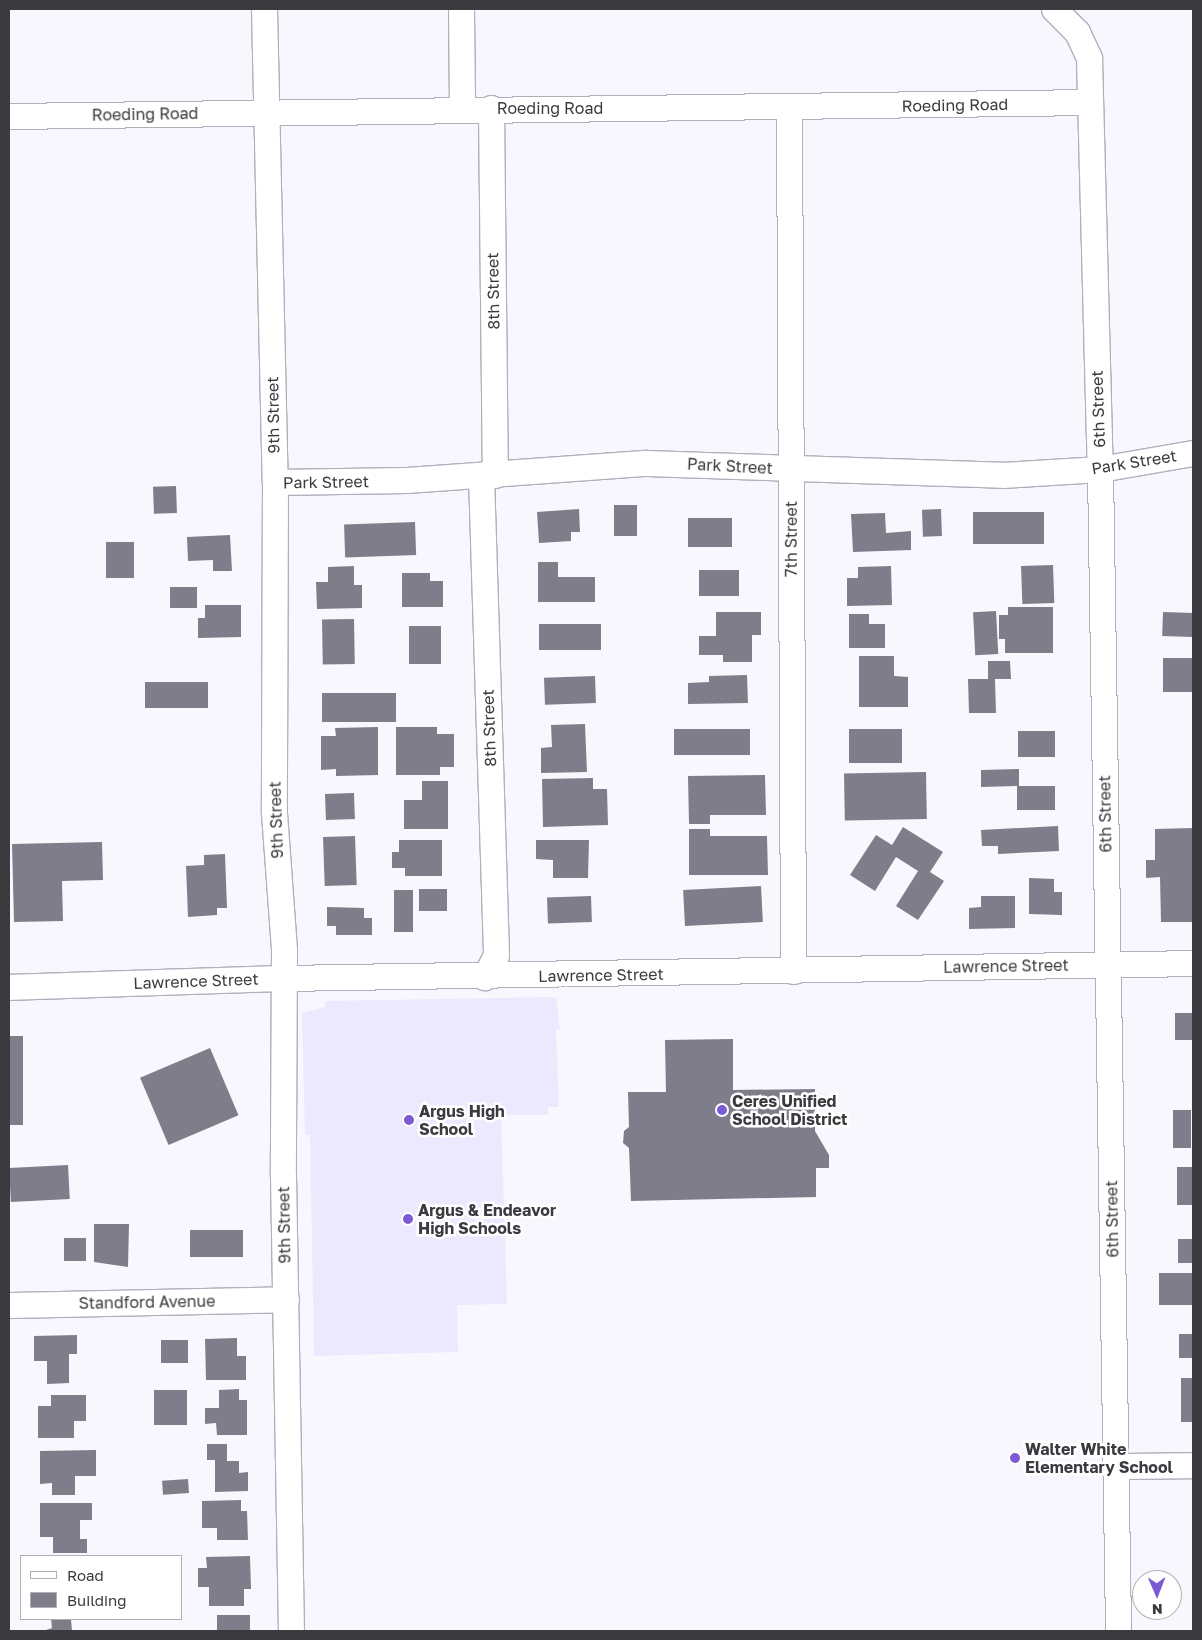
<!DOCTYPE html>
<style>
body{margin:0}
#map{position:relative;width:1202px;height:1640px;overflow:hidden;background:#f8f7fd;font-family:"Golos Text",sans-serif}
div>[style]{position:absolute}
.built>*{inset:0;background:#ece9fe}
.building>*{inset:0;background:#7f7d8a;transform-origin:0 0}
.roads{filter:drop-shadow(1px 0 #b1afbc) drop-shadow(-1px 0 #b1afbc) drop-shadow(0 1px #b1afbc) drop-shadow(0 -1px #b1afbc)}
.minor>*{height:25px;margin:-12.5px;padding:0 12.5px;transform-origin:12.5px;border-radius:12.5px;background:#fff}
.dots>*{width:14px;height:14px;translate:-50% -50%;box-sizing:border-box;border:2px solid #fff;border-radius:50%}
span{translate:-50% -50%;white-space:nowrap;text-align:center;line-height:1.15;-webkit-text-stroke:5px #fff;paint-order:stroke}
.street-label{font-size:16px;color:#3a3a3f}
.poi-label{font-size:16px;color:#3a3a3f;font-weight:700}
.left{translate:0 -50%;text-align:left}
.frame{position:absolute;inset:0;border:10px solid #3a3a3f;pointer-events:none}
.legend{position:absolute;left:20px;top:1555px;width:162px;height:65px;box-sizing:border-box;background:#fff;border:1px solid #b0b0b2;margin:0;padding:6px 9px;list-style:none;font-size:15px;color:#3a3a3f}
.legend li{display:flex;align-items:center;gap:10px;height:25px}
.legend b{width:25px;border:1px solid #b0b0b2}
.north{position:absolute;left:1132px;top:1570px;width:50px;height:50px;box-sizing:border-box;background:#fff;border:1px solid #b0b0b2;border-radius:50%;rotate:179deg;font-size:14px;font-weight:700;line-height:20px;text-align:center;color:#3a3a3f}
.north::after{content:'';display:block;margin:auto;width:18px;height:22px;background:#7b5ad4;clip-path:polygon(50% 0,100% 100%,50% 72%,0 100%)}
</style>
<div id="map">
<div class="built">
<div style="clip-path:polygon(556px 997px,560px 1029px,556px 1029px,559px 1107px,548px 1107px,548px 1115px,501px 1115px,507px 1304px,457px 1305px,458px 1352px,314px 1356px,310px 1135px,305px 1135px,302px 1013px,325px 1007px,325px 1001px)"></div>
</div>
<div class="building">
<div style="left:176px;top:486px;width:27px;height:23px;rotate:88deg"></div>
<div style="left:614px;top:505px;width:23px;height:31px"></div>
<div style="clip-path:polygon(579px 509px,580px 532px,571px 532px,571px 541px,539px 543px,537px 512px)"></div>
<div style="left:941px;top:509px;width:27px;height:19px;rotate:88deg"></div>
<div style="left:973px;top:512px;width:71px;height:32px"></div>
<div style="clip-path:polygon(885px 513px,886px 533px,911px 531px,911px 550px,853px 552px,851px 514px)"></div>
<div style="left:688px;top:518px;width:44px;height:29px"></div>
<div style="left:415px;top:522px;width:33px;height:71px;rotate:88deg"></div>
<div style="clip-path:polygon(230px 535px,232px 571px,213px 571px,213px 560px,188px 561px,187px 537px)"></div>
<div style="left:106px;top:542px;width:28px;height:36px"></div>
<div style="clip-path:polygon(538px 562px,558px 562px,558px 577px,595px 577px,595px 602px,538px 602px)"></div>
<div style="left:1053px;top:565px;width:38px;height:32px;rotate:88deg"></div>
<div style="clip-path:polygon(354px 566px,354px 585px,362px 585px,362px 608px,317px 609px,316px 582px,328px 582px,328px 567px)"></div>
<div style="clip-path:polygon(891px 566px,892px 605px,847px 606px,847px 578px,858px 578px,858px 567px)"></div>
<div style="left:699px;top:570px;width:40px;height:26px"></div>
<div style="clip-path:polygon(402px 573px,430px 573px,430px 581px,443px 581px,443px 607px,402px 607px)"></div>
<div style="left:170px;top:587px;width:27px;height:21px"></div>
<div style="clip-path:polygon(205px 605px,241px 605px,241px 637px,198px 638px,198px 618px,205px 618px)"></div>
<div style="clip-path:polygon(1008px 607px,1053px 607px,1053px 653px,1005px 653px,1005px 639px,999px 639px,999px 615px,1008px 615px)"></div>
<div style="left:996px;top:611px;width:43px;height:23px;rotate:87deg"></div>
<div style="clip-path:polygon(716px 612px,761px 612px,761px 635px,752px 635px,752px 662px,723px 662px,723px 655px,699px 655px,699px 636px,716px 636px)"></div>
<div style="left:1163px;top:612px;width:30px;height:24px;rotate:2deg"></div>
<div style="clip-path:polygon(849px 614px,869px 614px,869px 624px,885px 624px,885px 648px,849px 648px)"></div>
<div style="left:354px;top:619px;width:45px;height:32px;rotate:89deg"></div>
<div style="left:539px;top:624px;width:62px;height:26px"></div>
<div style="left:409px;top:626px;width:32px;height:38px"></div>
<div style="clip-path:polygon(859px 656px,894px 656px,894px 676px,908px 677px,908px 707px,859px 707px)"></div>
<div style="left:1193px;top:658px;width:34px;height:30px;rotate:90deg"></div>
<div style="clip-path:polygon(988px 661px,1010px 661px,1011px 679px,995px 679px,996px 713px,969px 713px,968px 679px,988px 679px)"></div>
<div style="clip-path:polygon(747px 675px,748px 703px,688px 704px,688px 683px,709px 682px,709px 676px)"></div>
<div style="left:595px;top:676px;width:27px;height:51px;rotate:88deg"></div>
<div style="left:145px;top:682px;width:63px;height:26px"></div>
<div style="left:322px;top:693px;width:74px;height:29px"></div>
<div style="clip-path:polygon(585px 724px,587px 772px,541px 773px,541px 748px,552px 747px,551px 725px)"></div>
<div style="clip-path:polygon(378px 727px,378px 775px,336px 776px,336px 769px,321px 770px,321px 736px,336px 736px,335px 728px)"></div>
<div style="clip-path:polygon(396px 727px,437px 727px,437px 734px,454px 734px,454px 767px,440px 767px,440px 775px,396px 775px)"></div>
<div style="left:750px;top:729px;width:26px;height:76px;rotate:90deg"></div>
<div style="left:849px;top:729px;width:53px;height:34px"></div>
<div style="left:1055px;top:731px;width:26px;height:37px;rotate:90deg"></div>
<div style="clip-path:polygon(1019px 769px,1019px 786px,1055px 786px,1055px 810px,1017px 810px,1017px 786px,981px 787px,981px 770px)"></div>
<div style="left:926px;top:772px;width:47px;height:82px;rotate:89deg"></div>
<div style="clip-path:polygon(765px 775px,766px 815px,710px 815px,710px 824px,689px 824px,688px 776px)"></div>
<div style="clip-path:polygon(593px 778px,593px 789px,607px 789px,608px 825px,543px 827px,542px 779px)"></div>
<div style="clip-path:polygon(422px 781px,448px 781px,448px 829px,404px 829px,404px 800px,422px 800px)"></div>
<div style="left:354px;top:793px;width:26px;height:29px;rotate:88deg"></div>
<div style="clip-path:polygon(1058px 826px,1059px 851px,998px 854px,998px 846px,982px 846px,981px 830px)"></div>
<div style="clip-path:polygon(903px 827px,943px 852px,930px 872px,944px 881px,918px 920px,896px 906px,918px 871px,896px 857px,875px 891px,850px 875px,876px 835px,892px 845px)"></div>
<div style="clip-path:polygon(1193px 828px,1193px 922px,1161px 922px,1160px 877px,1146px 878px,1146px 860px,1155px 860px,1155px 829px)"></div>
<div style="clip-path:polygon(689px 829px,710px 829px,710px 836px,767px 836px,768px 875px,689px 875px)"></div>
<div style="left:355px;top:836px;width:49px;height:32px;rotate:88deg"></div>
<div style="clip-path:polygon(399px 840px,442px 840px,442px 876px,405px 876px,405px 868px,392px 868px,392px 852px,399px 852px)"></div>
<div style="clip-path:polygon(536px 840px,589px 840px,588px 878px,553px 878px,553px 860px,536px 859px)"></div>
<div style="clip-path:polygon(102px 842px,103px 880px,62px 881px,63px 921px,14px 922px,12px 844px)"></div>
<div style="clip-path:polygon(225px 854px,227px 908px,217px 908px,217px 915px,188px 917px,186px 866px,204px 865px,204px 855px)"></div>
<div style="clip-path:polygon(1029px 878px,1054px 879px,1054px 892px,1062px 892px,1062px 915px,1029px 914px)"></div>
<div style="left:761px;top:886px;width:36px;height:78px;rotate:87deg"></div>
<div style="left:419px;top:889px;width:28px;height:22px"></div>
<div style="left:394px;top:890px;width:19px;height:42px"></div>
<div style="left:591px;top:896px;width:26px;height:44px;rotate:88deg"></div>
<div style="clip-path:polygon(981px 896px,1015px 896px,1015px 928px,969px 929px,969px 908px,981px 907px)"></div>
<div style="clip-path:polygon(327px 907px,364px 908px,364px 918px,372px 918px,372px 935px,336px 935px,336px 926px,327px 926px)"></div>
<div style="left:1175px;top:1013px;width:18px;height:27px"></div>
<div style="left:9px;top:1036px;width:14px;height:89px"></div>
<div style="clip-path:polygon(733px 1039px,733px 1090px,815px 1089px,815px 1131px,829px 1155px,829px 1168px,816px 1168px,816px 1197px,631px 1201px,629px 1148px,623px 1143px,624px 1131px,629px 1127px,628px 1092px,666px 1092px,665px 1040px)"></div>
<div style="left:210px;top:1048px;width:73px;height:76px;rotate:67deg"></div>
<div style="left:1173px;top:1110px;width:18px;height:38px"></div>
<div style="left:68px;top:1165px;width:34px;height:59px;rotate:87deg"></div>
<div style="left:1177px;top:1167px;width:16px;height:38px"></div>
<div style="clip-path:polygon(94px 1224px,129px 1224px,128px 1267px,94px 1262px)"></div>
<div style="left:190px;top:1230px;width:53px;height:27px"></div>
<div style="left:64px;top:1238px;width:22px;height:23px"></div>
<div style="left:1178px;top:1239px;width:15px;height:24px"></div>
<div style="left:1193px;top:1273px;width:32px;height:34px;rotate:90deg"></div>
<div style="left:1179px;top:1334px;width:14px;height:24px"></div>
<div style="clip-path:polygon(77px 1335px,77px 1354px,69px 1354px,69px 1383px,47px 1384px,47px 1361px,34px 1361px,34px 1336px)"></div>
<div style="clip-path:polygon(237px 1338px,237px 1356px,246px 1356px,246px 1380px,206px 1380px,205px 1339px)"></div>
<div style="left:161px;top:1340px;width:27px;height:23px"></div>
<div style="left:1181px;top:1378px;width:12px;height:44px"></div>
<div style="clip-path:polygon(239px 1389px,239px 1400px,247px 1400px,247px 1435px,217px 1435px,216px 1423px,205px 1424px,205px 1408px,219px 1408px,219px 1390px)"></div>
<div style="left:154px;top:1390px;width:33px;height:35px"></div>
<div style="clip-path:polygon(51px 1395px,86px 1395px,86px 1421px,74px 1421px,74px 1438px,38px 1438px,38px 1406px,51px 1406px)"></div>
<div style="clip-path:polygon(207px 1444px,227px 1444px,227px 1461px,239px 1461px,239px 1473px,248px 1472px,248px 1491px,215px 1492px,215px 1460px,207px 1460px)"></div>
<div style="clip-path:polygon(96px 1450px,96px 1476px,75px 1476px,75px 1495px,52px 1495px,52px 1483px,40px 1484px,40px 1451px)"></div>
<div style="left:188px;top:1479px;width:14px;height:26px;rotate:86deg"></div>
<div style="clip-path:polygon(241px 1500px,241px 1511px,247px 1511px,248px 1540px,217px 1540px,217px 1528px,202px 1528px,202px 1501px)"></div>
<div style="clip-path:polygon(40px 1503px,92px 1503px,92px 1520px,80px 1520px,80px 1539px,87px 1539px,87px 1553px,53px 1553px,53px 1537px,40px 1537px)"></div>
<div style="clip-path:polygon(250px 1556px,251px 1589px,244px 1589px,244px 1606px,209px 1606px,209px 1587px,198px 1587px,198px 1568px,207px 1568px,206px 1557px)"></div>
<div style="left:250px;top:1615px;width:16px;height:33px;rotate:90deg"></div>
<div style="clip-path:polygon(51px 1619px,71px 1619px,72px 1631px,43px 1631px,52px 1628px)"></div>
</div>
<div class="roads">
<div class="minor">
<div style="left:264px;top:9px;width:473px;rotate:88.7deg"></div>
<div style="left:275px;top:482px;width:331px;rotate:90.2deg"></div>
<div style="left:274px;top:813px;width:137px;rotate:85.8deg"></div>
<div style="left:284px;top:950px;width:225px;rotate:90.3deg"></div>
<div style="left:283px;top:1175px;width:456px;rotate:89deg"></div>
<div style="left:461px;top:9px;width:100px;rotate:89.4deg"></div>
<div style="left:1054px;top:9px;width:33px;rotate:45deg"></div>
<div style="left:1077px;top:32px;width:29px;rotate:65deg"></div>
<div style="left:1089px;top:58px;width:411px;rotate:88.5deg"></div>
<div style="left:1100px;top:469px;width:1162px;rotate:89.11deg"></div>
<div style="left:491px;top:108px;width:367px;rotate:89.4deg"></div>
<div style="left:789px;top:108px;width:863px;rotate:89.73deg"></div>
<div style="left:9px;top:116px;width:1081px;rotate:-0.74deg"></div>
<div style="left:481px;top:476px;width:479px;rotate:88.2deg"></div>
<div style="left:496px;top:955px;width:25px;rotate:117deg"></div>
<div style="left:275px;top:482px;width:132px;rotate:-0.9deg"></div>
<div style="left:407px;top:480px;width:240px;rotate:-4.1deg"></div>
<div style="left:646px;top:463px;width:356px;rotate:1.9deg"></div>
<div style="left:1002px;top:475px;width:98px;rotate:-3.5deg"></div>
<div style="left:1100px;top:469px;width:94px;rotate:-9.8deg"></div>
<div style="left:9px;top:987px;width:274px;rotate:-1.9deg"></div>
<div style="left:283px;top:978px;width:910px;rotate:-0.94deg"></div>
<div style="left:9px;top:1305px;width:277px;rotate:-1.2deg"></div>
<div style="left:1115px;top:1466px;width:78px;rotate:-0.7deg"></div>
</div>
</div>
<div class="dots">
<div style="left:722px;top:1110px;background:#7b5ad4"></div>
<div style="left:409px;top:1120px;background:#7b5ad4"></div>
<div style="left:408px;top:1219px;background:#7b5ad4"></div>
<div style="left:1015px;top:1458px;background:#7b5ad4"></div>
</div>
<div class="street-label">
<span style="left:955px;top:105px;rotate:-1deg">Roeding Road</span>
<span style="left:550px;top:108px">Roeding Road</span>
<span style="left:145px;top:114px;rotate:-1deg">Roeding Road</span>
<span style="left:493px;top:291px;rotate:-91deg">8th Street</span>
<span style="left:1098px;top:409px;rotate:-92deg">6th Street</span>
<span style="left:273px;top:415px;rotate:-91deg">9th Street</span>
<span style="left:1134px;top:462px;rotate:-9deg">Park Street</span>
<span style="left:730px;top:466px;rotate:3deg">Park Street</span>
<span style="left:326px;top:482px;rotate:-1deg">Park Street</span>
<span style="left:791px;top:539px;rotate:-90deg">7th Street</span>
<span style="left:489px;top:728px;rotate:-92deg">8th Street</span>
<span style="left:1105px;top:814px;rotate:-91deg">6th Street</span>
<span style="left:276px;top:820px;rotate:-92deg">9th Street</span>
<span style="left:1006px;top:966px;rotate:-1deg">Lawrence Street</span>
<span style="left:601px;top:975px;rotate:-1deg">Lawrence Street</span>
<span style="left:196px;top:981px;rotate:-2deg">Lawrence Street</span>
<span style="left:1112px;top:1219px;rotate:-91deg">6th Street</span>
<span style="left:284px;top:1225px;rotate:-91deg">9th Street</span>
<span style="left:147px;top:1302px;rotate:-1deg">Standford Avenue</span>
</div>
<div class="poi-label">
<span class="left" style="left:732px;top:1110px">Ceres Unified<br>School District</span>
<span class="left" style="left:419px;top:1120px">Argus High<br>School</span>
<span class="left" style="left:418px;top:1219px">Argus &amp; Endeavor<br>High Schools</span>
<span class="left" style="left:1025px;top:1458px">Walter White<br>Elementary School</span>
</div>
<div class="frame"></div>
<ul class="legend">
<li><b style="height:6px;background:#fff"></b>Road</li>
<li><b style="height:14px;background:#7f7d8a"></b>Building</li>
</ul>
<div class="north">N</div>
</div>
